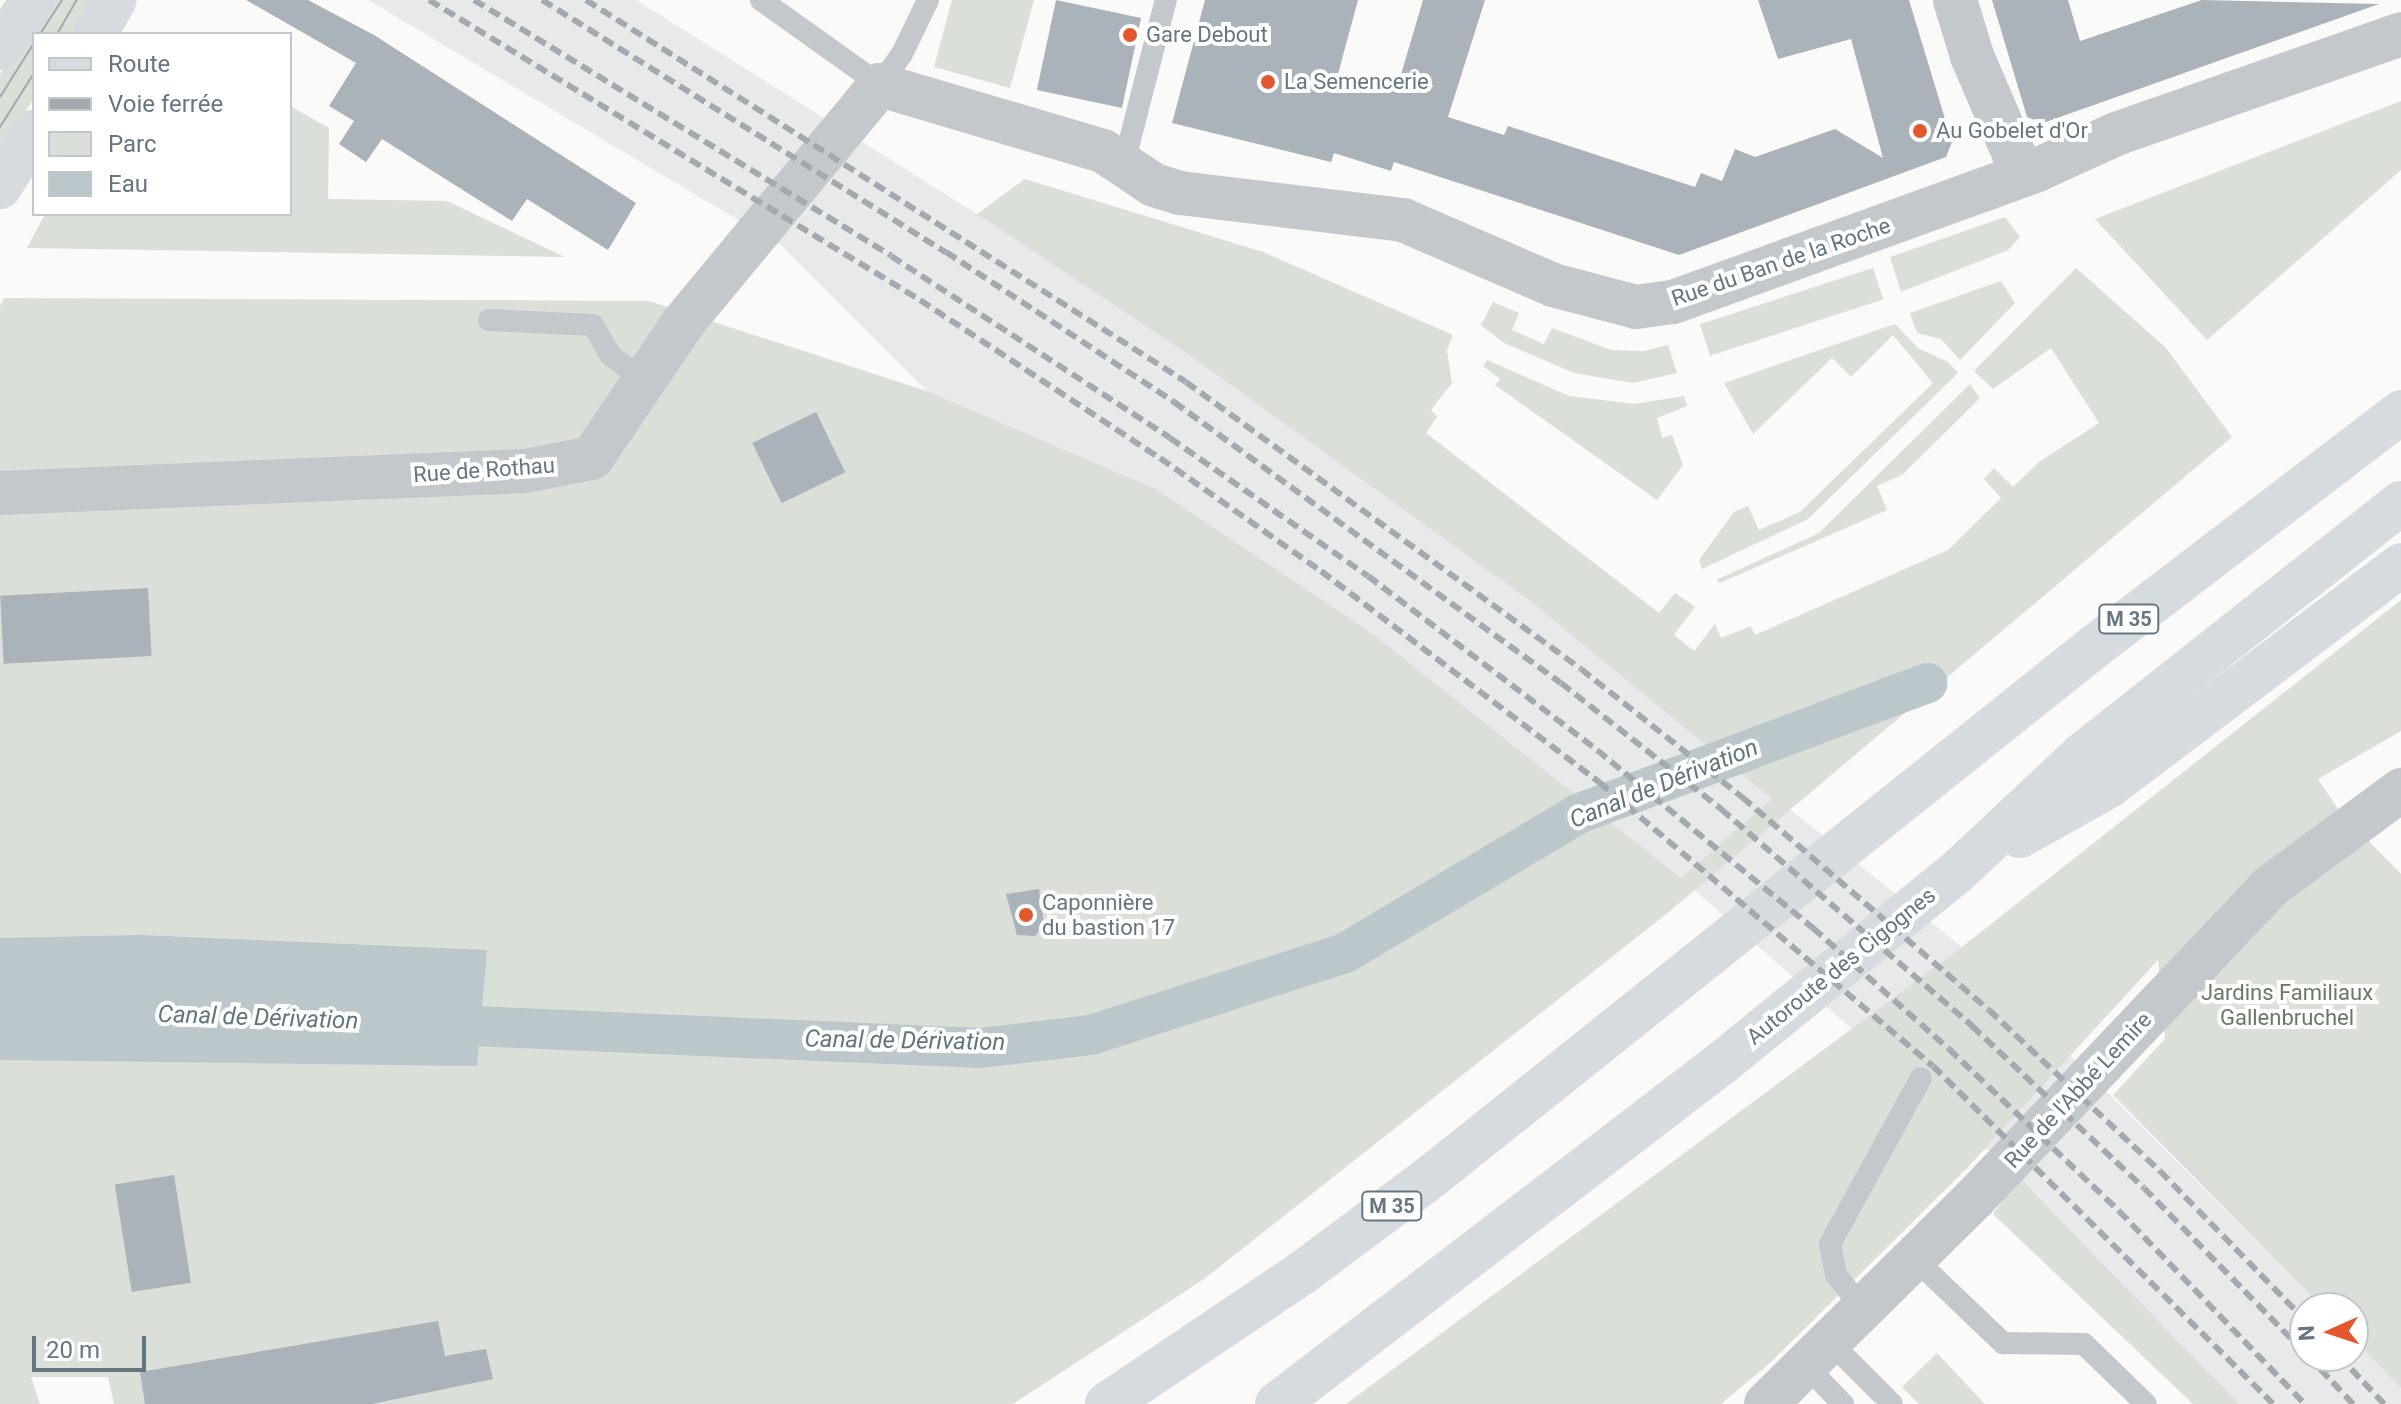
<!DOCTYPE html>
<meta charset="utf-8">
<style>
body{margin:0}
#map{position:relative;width:2401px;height:1404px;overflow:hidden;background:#fafaf8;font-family:Roboto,sans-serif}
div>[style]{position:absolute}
.built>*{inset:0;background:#e8e9e9}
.green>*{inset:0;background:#dadfd7;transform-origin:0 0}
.water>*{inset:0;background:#bbc7cb}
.canal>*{height:40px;margin:-20px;padding:0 20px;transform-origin:20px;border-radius:20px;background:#bbc7cb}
.building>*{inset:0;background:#aab3b9;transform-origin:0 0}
.lane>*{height:22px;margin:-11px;padding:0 11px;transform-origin:11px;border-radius:11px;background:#c3c8cc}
.street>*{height:44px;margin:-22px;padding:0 22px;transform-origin:22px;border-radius:22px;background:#c3c8cc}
.primary>*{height:44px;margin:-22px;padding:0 22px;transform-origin:22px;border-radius:22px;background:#d6dbdf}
.highway>*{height:44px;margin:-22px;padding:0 22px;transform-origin:22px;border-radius:22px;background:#d6dbdf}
.tram>*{height:2px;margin:-1px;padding:0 1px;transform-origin:1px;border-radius:1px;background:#a2aab0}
.rail>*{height:6px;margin-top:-3px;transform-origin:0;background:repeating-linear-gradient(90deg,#a2aab0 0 12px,transparent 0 18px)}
.dots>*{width:22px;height:22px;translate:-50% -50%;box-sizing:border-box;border:4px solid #fff;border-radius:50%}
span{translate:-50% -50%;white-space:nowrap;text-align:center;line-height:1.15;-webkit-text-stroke:8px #fff;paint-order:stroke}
.shield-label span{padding:2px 6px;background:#fff;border:2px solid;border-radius:6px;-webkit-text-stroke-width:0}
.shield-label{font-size:20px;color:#657683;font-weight:700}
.poi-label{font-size:22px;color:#657683}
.left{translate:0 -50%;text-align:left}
.street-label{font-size:22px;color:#657683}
.park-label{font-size:22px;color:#687a64}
.water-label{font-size:24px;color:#60757c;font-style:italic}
.legend{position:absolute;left:32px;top:32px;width:260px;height:184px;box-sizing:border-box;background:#fff;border:2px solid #c1c8cd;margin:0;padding:10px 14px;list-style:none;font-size:24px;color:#657683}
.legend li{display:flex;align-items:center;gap:16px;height:40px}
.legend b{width:40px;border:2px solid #c1c8cd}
.north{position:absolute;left:2289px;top:1292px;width:80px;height:80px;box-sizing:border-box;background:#fff;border:2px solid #c1c8cd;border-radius:50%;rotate:267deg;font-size:22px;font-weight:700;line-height:32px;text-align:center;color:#657683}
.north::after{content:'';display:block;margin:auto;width:28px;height:36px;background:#e4572e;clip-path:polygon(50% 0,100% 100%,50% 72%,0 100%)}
.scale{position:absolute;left:32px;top:1336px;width:114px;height:36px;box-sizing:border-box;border:4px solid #657683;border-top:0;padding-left:10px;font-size:24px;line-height:28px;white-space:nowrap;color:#657683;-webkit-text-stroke:6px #fff;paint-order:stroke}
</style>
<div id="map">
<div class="built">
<div style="clip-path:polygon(368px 0,636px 0,977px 214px,1189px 355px,1530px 601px,1962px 947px,2323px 1308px,2305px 1308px,2305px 1356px,2353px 1356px,2353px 1339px,2401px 1388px,2401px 1404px,2239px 1404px,2020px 1178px,1681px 878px,1369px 631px,1156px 489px,927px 391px,782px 246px)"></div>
</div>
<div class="green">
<div style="clip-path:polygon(49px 0,94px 0,74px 34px,34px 34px,34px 98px,0 153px,0 74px)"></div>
<div style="clip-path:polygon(952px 0,1034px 0,1010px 88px,934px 67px)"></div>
<div style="clip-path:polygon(2401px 101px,2401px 170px,2207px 340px,2095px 219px)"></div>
<div style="clip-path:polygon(290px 106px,329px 128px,328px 199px,447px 201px,565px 257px,27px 248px,45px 214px,290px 214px)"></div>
<div style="clip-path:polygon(1025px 179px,1263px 252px,1453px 335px,1447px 350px,1452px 383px,1431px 410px,1437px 417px,1426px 433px,1659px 613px,1675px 593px,1695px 607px,1674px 635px,1694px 651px,1715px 624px,1721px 638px,1751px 626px,1755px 635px,1948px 550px,2001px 498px,1984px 479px,1994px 468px,2013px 487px,2039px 462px,2099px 423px,2051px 348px,1993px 389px,1974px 371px,2076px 268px,2166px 348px,2232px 437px,1670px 911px,1204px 1279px,1013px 1404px,114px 1404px,108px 1377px,31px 1377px,40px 1404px,0 1404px,0 306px,4px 298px,649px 301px,927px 391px,1156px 489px,1369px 631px,1681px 878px,1772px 799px,1530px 601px,1189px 355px,977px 214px)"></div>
<div style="clip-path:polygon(2005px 217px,2020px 237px,2008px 250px,1901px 292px,1890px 257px)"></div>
<div style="left:1873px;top:268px;width:33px;height:182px;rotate:72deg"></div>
<div style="clip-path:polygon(2001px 281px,2015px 303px,1960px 360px,1941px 339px,1917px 333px,1910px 313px)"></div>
<div style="clip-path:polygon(1493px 302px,1519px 313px,1512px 330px,1544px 344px,1552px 328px,1611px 350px,1644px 351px,1668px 345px,1677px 373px,1633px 383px,1574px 373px,1504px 343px,1481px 325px)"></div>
<div style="clip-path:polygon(1895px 324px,1918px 348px,1948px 362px,1958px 373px,1808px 519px,1702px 569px,1699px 560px,1734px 512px,1748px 506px,1759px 530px,1800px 512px,1933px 383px,1893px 335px,1851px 377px,1832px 358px,1753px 434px,1724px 383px)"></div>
<div style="clip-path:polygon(1487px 360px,1569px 396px,1634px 404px,1684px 396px,1687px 406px,1657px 418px,1662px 438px,1672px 435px,1683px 465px,1657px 500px,1495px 385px,1500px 379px,1483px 366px)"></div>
<div style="clip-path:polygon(1970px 384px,1980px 398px,1902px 475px,1877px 486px,1887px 510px,1720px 583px,1716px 580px,1819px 533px)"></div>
<div style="clip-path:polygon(2401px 600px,2401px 731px,2318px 779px,2340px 812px,2401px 874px,2401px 1388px,2353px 1339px,2353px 1308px,2323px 1308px,2113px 1095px,2165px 1039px,2158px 960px,1968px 1167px,1771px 1362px,1721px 1404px,1346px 1404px,1962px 947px)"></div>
<div style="clip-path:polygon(2020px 1178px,2239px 1404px,2193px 1404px,1993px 1214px)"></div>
<div style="clip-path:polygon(1937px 1353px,1985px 1404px,1919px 1404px,1902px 1387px)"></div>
</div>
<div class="water">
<div style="clip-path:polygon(140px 935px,487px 950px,477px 1066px,0 1060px,0 938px)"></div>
</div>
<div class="canal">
<div style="left:427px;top:1024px;width:554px;rotate:2.49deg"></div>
<div style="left:980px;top:1048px;width:112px;rotate:-6.7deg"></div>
<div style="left:1091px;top:1035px;width:267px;rotate:-17.9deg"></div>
<div style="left:1345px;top:953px;width:274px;rotate:-30.8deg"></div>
<div style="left:1580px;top:813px;width:371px;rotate:-20.5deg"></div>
</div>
<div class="building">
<div style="clip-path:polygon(246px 0,308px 0,374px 35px,636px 203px,608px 250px,527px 199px,512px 221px,382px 139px,366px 162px,339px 144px,354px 121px,329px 106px,356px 63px)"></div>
<div style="left:1056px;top:0;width:87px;height:92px;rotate:12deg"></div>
<div style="clip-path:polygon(1205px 0,1358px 0,1338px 74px,1397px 88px,1423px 0,1485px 0,1448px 117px,1504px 135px,1508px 126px,1695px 187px,1701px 173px,1722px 181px,1735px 149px,1755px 157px,1835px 129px,1883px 158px,1851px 39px,1778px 59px,1758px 0,1909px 0,1952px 142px,1946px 157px,1679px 255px,1394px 162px,1391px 171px,1334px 153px,1331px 162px,1172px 123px)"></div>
<div style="clip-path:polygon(1992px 0,2068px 0,2080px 41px,2202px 0,2379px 4px,2043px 123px,2027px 117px)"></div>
<div style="left:816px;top:412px;width:67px;height:71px;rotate:64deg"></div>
<div style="left:148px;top:588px;width:68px;height:148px;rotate:87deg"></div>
<div style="clip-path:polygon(1039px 889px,1044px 925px,1035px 936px,1017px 935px,1006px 894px)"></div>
<div style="left:174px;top:1175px;width:109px;height:60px;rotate:81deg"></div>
<div style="clip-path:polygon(438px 1321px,445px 1356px,486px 1349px,493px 1379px,372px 1404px,145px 1404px,140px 1372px)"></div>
</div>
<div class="lane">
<div style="left:761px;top:0;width:146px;rotate:35.5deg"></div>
<div style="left:880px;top:85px;width:38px;rotate:-55deg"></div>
<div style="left:902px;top:54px;width:60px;rotate:-64.3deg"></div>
<div style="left:1124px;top:163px;width:168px;rotate:-75.6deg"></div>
<div style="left:489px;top:320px;width:104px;rotate:2.8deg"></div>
<div style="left:593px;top:325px;width:34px;rotate:60deg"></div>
<div style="left:610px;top:355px;width:45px;rotate:36.9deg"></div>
<div style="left:1915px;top:1259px;width:122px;rotate:43.7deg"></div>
<div style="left:2003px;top:1343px;width:81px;rotate:0.7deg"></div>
<div style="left:2084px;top:1344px;width:86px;rotate:44.1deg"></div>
<div style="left:1865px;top:1311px;width:46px;rotate:-128.9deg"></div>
<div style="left:1836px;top:1275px;width:32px;rotate:-101deg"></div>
<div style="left:1830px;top:1244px;width:189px;rotate:-61.3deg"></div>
<div style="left:1831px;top:1343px;width:86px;rotate:45deg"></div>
<div style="left:1807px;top:1367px;width:52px;rotate:45.8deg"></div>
</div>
<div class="street">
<div style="left:1955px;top:0;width:59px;rotate:73.1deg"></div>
<div style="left:1972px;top:56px;width:129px;rotate:66.8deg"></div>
<div style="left:0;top:493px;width:525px;rotate:-2.4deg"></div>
<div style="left:525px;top:471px;width:68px;rotate:-11deg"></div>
<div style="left:592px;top:458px;width:163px;rotate:-56deg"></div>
<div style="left:683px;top:323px;width:309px;rotate:-50.4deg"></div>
<div style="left:880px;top:85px;width:233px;rotate:16.5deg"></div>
<div style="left:1103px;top:151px;width:61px;rotate:33.7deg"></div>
<div style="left:1154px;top:185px;width:27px;rotate:17deg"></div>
<div style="left:1180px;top:193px;width:225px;rotate:6.9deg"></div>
<div style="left:1403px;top:220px;width:163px;rotate:23.4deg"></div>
<div style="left:1553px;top:285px;width:86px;rotate:14.8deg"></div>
<div style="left:1636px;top:307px;width:37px;rotate:-8deg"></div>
<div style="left:1673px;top:302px;width:387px;rotate:-19.9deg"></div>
<div style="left:2037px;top:170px;width:87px;rotate:-24.5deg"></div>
<div style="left:2116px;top:134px;width:302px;rotate:-19.3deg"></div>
<div style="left:1766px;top:1404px;width:292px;rotate:-44.6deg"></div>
<div style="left:1974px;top:1199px;width:431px;rotate:-46.5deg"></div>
<div style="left:2271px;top:886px;width:162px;rotate:-36.4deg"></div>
</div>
<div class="primary">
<div style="left:95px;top:34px;width:39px;rotate:-60deg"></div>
<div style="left:0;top:48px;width:58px;rotate:-55.5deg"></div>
<div style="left:0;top:187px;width:65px;rotate:-58.3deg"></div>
</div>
<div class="highway">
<div style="left:2020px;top:836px;width:102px;rotate:-29.3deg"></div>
<div style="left:2109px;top:786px;width:366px;rotate:-37.1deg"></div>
<div style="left:1107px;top:1404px;width:235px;rotate:-33.9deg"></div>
<div style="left:1302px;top:1273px;width:162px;rotate:-36.7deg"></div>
<div style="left:1432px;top:1176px;width:847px;rotate:-38.63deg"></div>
<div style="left:2094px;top:647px;width:387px;rotate:-37.4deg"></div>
<div style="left:1277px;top:1404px;width:562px;rotate:-37.48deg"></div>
<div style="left:1723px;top:1062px;width:303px;rotate:-39.1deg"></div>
<div style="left:1958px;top:871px;width:171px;rotate:-43.1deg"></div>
<div style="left:2083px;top:754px;width:405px;rotate:-38.3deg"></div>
</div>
<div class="tram">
<div style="left:40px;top:34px;width:40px;rotate:-57.1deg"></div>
<div style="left:57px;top:34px;width:39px;rotate:-60deg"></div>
<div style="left:0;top:97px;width:64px;rotate:-57.8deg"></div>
<div style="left:0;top:127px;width:64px;rotate:-57.8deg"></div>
</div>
<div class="rail">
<div style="left:429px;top:0;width:575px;rotate:31.42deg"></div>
<div style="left:920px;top:300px;width:287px;rotate:33.4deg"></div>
<div style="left:1160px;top:458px;width:197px;rotate:35.1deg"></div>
<div style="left:1321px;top:571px;width:349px;rotate:37.2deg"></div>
<div style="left:1599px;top:782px;width:438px;rotate:40.4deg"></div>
<div style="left:1933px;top:1066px;width:479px;rotate:44.8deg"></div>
<div style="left:474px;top:0;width:489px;rotate:31.5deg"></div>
<div style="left:891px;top:256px;width:333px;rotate:33.1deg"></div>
<div style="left:1170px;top:438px;width:241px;rotate:34.9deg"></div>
<div style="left:1368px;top:576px;width:288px;rotate:37.2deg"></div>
<div style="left:1597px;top:750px;width:280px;rotate:39.5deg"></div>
<div style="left:1813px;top:928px;width:182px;rotate:41.7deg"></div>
<div style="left:1949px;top:1049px;width:235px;rotate:43.6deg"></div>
<div style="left:2119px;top:1211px;width:268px;rotate:46.1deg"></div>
<div style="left:542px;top:0;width:476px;rotate:32deg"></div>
<div style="left:946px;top:252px;width:273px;rotate:33.3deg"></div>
<div style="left:1174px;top:402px;width:478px;rotate:36deg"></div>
<div style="left:1561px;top:683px;width:204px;rotate:38.2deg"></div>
<div style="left:1721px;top:809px;width:332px;rotate:40.8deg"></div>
<div style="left:1972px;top:1026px;width:236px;rotate:43.3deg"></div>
<div style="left:2144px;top:1188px;width:231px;rotate:45.7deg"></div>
<div style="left:586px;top:0;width:711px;rotate:32.48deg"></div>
<div style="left:1186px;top:382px;width:488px;rotate:36deg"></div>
<div style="left:1581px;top:669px;width:206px;rotate:38.5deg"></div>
<div style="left:1742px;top:797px;width:326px;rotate:40.8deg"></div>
<div style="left:1989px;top:1010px;width:235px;rotate:43.3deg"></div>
<div style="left:2160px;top:1171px;width:208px;rotate:45.8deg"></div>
<div style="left:2308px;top:1356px;width:66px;rotate:46.8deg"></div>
<div style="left:2339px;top:1356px;width:66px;rotate:46.8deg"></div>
</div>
<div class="dots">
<div style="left:1130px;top:35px;background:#e4572e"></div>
<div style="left:1268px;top:82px;background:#e4572e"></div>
<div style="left:1920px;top:131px;background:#e4572e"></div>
<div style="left:1026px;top:915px;background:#e4572e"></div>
</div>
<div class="shield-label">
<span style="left:2129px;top:619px">M 35</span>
<span style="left:1392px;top:1206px">M 35</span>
</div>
<div class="poi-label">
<span class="left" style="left:1146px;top:35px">Gare Debout</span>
<span class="left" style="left:1284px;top:82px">La Semencerie</span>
<span class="left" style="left:1936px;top:131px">Au Gobelet d'Or</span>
<span class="left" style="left:1042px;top:915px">Caponnière<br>du bastion 17</span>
</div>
<div class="street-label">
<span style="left:1781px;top:262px;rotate:-19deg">Rue du Ban de la Roche</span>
<span style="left:484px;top:470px;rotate:-4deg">Rue de Rothau</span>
<span style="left:1841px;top:966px;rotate:-39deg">Autoroute des Cigognes</span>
<span style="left:2078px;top:1090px;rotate:-47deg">Rue de l'Abbé Lemire</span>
</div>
<div class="park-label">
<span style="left:2287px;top:1005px">Jardins Familiaux<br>Gallenbruchel</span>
</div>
<div class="water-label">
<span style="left:1664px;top:784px;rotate:-22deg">Canal de Dérivation</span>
<span style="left:258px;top:1018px;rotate:2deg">Canal de Dérivation</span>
<span style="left:905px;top:1041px;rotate:1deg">Canal de Dérivation</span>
</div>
<ul class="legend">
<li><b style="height:10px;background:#d6dbdf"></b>Route</li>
<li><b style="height:10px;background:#a2aab0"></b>Voie ferrée</li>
<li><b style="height:22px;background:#dadfd7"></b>Parc</li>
<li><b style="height:22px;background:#bbc7cb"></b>Eau</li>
</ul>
<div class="north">N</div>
<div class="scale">20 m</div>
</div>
